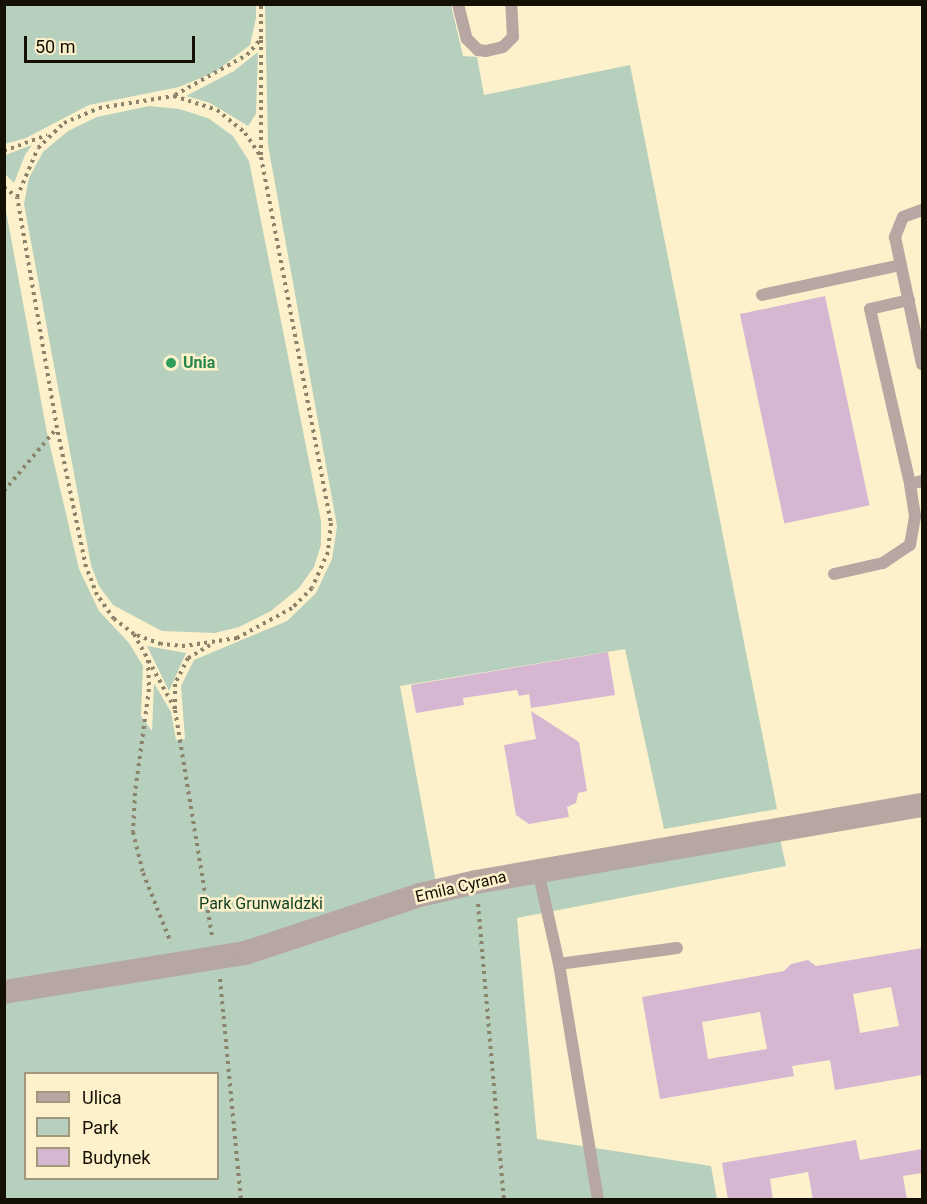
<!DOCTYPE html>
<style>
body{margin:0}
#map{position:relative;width:927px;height:1204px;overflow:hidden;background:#fdf1cc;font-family:Roboto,sans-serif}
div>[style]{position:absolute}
.green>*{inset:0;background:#b6d0bd}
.building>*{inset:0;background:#d5b7d2;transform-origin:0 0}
.path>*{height:4px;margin-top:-2px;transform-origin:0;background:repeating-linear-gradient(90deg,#8b826a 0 3px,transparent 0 7.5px)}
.service>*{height:12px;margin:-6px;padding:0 6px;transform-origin:6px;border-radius:6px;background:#b6a7a3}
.minor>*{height:24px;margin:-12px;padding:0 12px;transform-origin:12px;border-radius:12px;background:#b6a7a3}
.dots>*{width:16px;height:16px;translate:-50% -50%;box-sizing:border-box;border:3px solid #fdf1cc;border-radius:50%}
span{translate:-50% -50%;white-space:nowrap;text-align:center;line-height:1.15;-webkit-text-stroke:5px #fdf1cc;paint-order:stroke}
.leisure-label{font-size:16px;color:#27864d;font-weight:700}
.left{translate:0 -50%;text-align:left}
.street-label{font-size:16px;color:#141004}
.park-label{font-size:16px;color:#0e3f22}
.frame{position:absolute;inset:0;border:6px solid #141004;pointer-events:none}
.legend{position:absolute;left:24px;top:1072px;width:195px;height:108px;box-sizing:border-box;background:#fdf1cc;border:2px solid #a0977c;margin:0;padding:8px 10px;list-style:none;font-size:18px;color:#141004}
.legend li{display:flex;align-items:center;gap:12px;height:30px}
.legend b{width:30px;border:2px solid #a0977c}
.scale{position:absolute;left:24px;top:36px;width:171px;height:27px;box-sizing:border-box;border:3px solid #141004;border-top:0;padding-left:8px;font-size:18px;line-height:21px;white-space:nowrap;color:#141004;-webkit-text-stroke:4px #fdf1cc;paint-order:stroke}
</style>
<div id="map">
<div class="green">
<div style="clip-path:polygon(4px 5px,256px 5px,256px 18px,250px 45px,215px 72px,179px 87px,89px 105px,26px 138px,5px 144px)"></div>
<div style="clip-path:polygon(evenodd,265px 5px,451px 5px,463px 56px,477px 57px,484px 95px,630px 65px,777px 809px,664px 829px,625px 649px,400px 686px,439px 899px,780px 839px,786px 866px,517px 918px,537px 1139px,711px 1166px,717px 1199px,5px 1199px,4px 200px,47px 433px,79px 569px,99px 611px,129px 643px,143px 666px,141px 716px,152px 731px,154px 683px,171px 712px,176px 740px,185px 739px,181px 686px,194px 660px,287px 621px,316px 593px,332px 559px,337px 526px,268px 145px,265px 5px,26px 1074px,218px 1074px,218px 1178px,26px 1178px,26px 1074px)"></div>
<div style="clip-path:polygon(258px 52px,256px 114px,248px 126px,210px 103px,186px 96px,234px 71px)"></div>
<div style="clip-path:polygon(149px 106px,179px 109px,208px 118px,233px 136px,249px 161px,321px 521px,321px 545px,314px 567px,299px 588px,271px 611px,239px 627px,215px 633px,162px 631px,113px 605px,99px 586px,91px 565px,24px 204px,29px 178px,43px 152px,68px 131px,97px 117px)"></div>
<div style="clip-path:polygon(32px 145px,25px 155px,14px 183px,5px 174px,5px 155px)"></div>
<div style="clip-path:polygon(147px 646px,186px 653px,169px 691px)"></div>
</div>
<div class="building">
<div style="left:825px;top:296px;width:214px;height:87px;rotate:78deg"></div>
<div style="clip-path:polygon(608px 652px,615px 695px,531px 708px,529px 694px,519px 696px,517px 690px,463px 698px,464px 705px,416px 713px,411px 685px)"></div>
<div style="clip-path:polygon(531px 711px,579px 742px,587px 791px,578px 793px,576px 803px,567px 807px,569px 817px,529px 824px,516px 815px,504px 745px,536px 739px)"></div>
<div style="clip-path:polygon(evenodd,922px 948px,922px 1075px,835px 1090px,830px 1060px,792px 1066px,794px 1076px,660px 1099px,642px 997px,784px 971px,791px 964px,808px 960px,816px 966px,922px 948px,891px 987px,899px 1026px,860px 1033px,853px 994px,891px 987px,922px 948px,760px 1012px,767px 1049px,708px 1059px,702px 1022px,760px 1012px)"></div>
<div style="clip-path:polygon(856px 1140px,860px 1160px,922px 1149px,922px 1173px,903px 1176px,907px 1200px,813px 1200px,808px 1172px,770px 1179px,773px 1200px,728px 1200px,722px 1163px)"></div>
</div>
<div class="path">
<div style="left:175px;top:95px;width:82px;rotate:-29.1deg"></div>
<div style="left:247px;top:55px;width:21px;rotate:-49deg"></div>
<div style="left:261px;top:39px;width:35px;rotate:-90deg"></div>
<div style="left:174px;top:96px;width:45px;rotate:18deg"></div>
<div style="left:217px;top:110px;width:36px;rotate:39deg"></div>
<div style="left:245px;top:133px;width:29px;rotate:56deg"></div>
<div style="left:261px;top:157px;width:373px;rotate:79.2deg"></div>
<div style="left:331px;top:523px;width:29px;rotate:96deg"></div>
<div style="left:328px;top:552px;width:39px;rotate:114deg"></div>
<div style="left:312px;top:588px;width:28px;rotate:135deg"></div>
<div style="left:292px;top:608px;width:63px;rotate:151.4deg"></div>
<div style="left:237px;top:638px;width:53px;rotate:171.3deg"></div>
<div style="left:185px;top:646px;width:24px;rotate:-175deg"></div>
<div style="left:161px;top:644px;width:29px;rotate:-160deg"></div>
<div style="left:134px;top:634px;width:25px;rotate:-143deg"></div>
<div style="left:114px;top:619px;width:29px;rotate:-125deg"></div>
<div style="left:97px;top:595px;width:30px;rotate:-111deg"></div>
<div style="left:86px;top:567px;width:142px;rotate:-101.8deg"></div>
<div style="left:57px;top:428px;width:234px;rotate:-99.8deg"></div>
<div style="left:17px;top:197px;width:53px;rotate:-66.8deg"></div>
<div style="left:38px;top:148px;width:36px;rotate:-44deg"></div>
<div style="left:64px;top:123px;width:38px;rotate:-23deg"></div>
<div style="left:99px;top:108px;width:76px;rotate:-9.1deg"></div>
<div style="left:4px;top:151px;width:46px;rotate:-20.4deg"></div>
<div style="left:261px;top:155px;width:115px;rotate:-90deg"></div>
<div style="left:4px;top:187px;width:16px;rotate:38deg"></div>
<div style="left:4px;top:491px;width:81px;rotate:-50deg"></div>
<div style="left:134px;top:634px;width:85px;rotate:61.3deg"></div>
<div style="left:210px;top:645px;width:26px;rotate:149deg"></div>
<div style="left:188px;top:658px;width:29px;rotate:117deg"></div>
<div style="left:175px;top:684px;width:26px;rotate:90deg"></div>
<div style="left:175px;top:710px;width:229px;rotate:80.7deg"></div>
<div style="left:148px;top:660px;width:29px;rotate:88deg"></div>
<div style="left:149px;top:689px;width:105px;rotate:97.7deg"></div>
<div style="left:135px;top:793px;width:39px;rotate:93deg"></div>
<div style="left:133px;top:832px;width:42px;rotate:76.3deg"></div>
<div style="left:143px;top:873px;width:75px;rotate:68.2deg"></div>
<div style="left:478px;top:904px;width:297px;rotate:85deg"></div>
<div style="left:220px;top:979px;width:222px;rotate:84.6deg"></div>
</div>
<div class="service">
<div style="left:458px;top:4px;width:36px;rotate:76deg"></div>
<div style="left:467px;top:39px;width:16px;rotate:45deg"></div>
<div style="left:478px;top:50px;width:8px;rotate:7deg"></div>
<div style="left:486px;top:51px;width:17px;rotate:-13deg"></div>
<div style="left:503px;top:47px;width:14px;rotate:-45deg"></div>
<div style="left:513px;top:37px;width:33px;rotate:-93deg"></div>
<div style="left:922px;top:210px;width:20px;rotate:160deg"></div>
<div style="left:903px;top:217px;width:22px;rotate:112deg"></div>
<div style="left:895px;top:237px;width:130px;rotate:78deg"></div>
<div style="left:762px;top:295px;width:142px;rotate:-12.2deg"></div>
<div style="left:909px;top:300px;width:40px;rotate:167deg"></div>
<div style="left:870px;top:309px;width:180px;rotate:77.1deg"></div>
<div style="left:834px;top:574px;width:50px;rotate:-12.7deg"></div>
<div style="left:883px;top:563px;width:32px;rotate:-34deg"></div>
<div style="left:910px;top:545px;width:29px;rotate:-80deg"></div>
<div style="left:915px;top:516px;width:32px;rotate:-99deg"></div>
<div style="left:910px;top:484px;width:12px;rotate:-14deg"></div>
<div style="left:538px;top:871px;width:95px;rotate:77.3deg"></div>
<div style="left:559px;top:964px;width:239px;rotate:80.6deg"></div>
<div style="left:559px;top:964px;width:119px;rotate:-7.7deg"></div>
</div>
<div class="minor">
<div style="left:4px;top:992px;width:244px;rotate:-9.2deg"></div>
<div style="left:245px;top:953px;width:184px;rotate:-18.3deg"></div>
<div style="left:420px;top:895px;width:57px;rotate:-13.1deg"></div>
<div style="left:476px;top:882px;width:453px;rotate:-9.8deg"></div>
</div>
<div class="dots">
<div style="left:171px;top:363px;background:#2e9e5b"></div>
</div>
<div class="leisure-label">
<span class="left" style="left:183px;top:363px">Unia</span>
</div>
<div class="street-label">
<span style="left:461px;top:887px;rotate:-13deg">Emila Cyrana</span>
</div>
<div class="park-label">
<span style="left:261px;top:904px">Park Grunwaldzki</span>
</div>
<div class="frame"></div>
<ul class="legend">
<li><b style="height:8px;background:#b6a7a3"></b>Ulica</li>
<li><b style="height:16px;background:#b6d0bd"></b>Park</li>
<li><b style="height:16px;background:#d5b7d2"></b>Budynek</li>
</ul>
<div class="scale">50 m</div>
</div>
